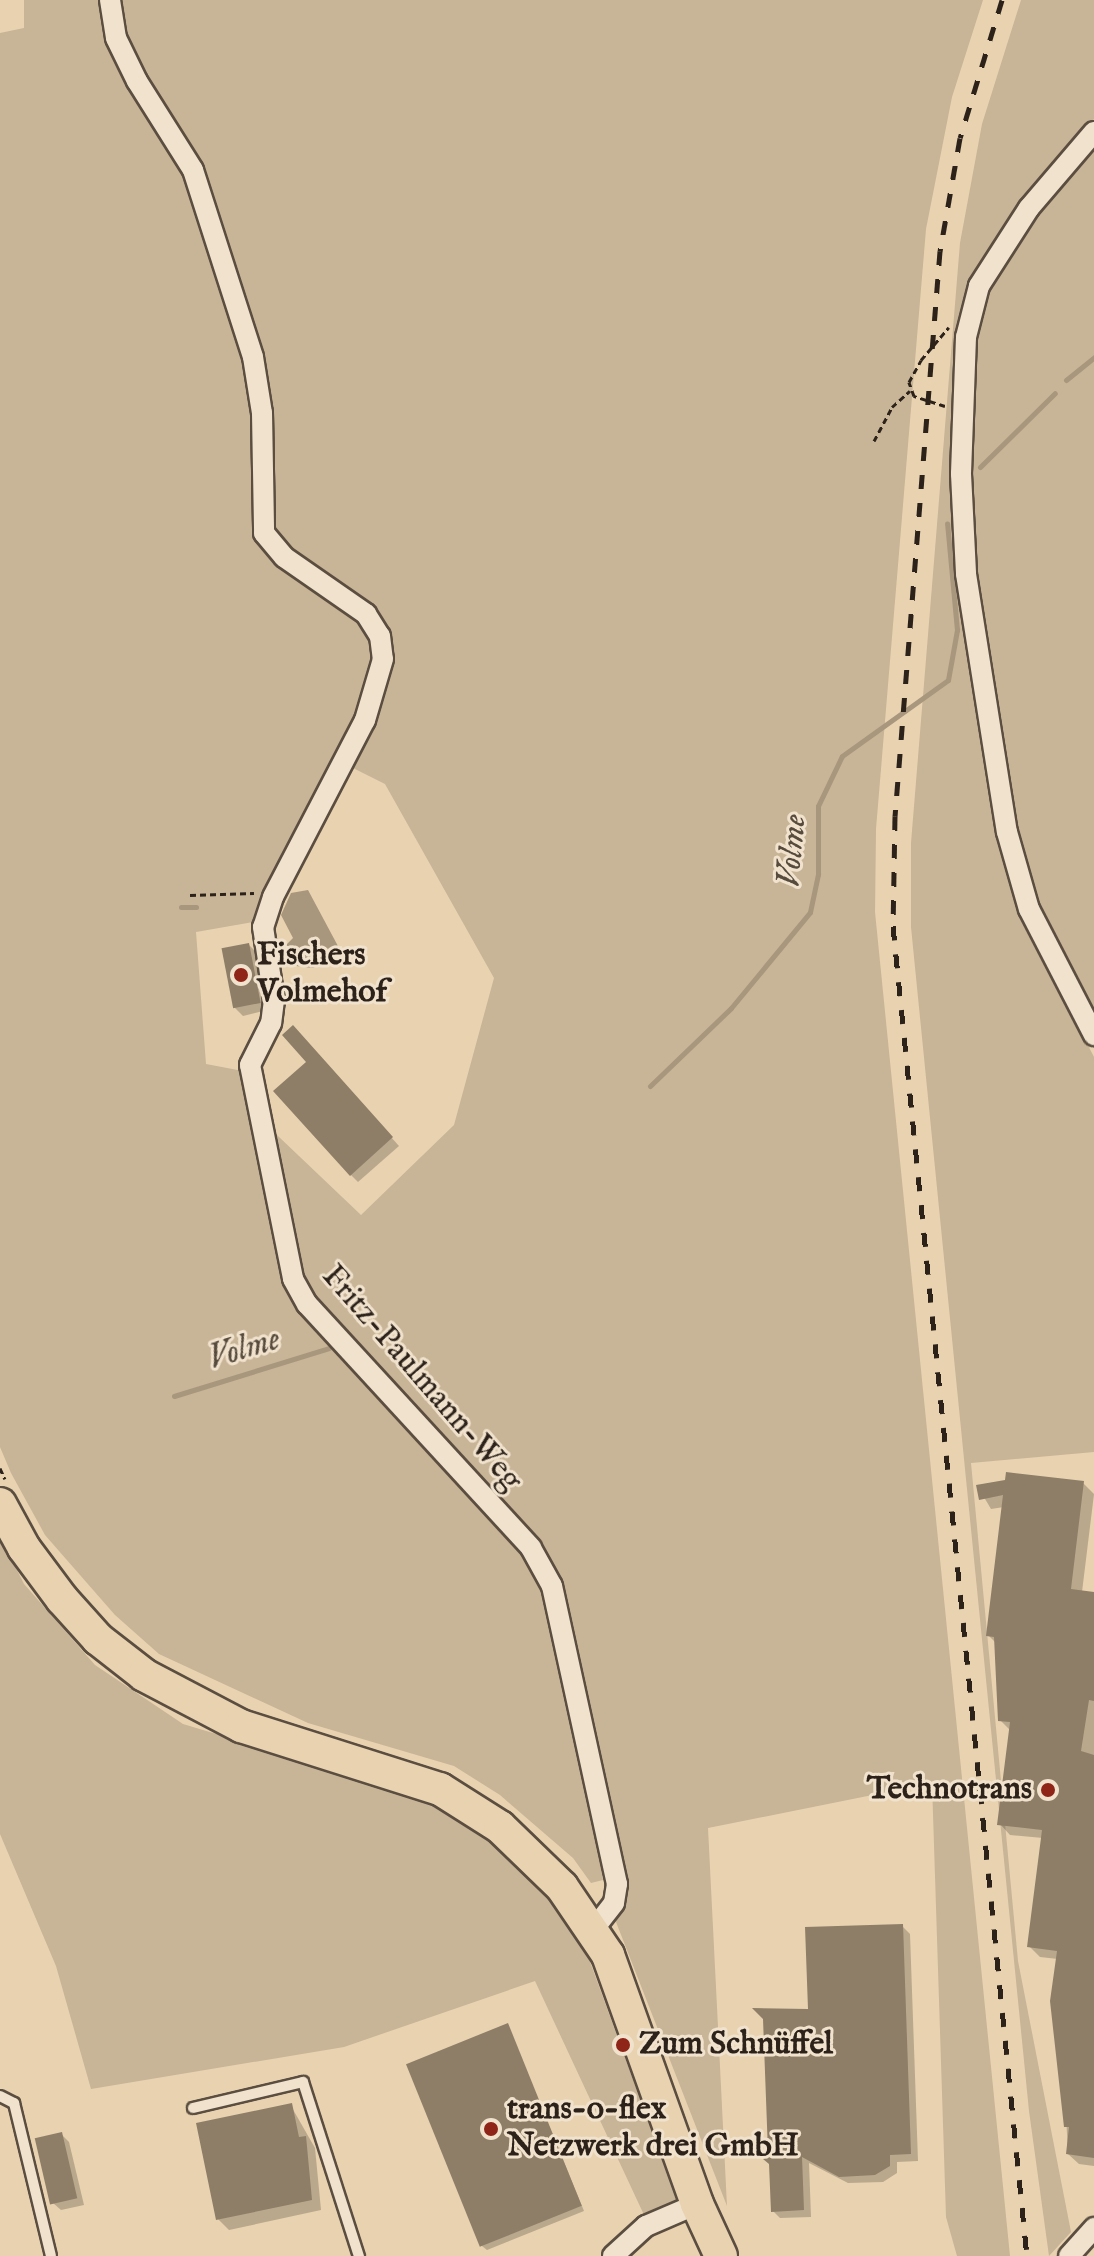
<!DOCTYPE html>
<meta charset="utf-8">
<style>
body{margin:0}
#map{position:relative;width:1094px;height:2256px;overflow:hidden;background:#e8d2b0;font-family:"IM FELL English",serif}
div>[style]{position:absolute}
.green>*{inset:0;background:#c8b496}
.water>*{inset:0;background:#a8967d}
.shadow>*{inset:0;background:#0003}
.stream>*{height:5px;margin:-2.5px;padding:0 2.5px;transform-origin:2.5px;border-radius:2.5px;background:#a8967d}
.building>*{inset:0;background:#8e7e68;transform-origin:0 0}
.path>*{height:3px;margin-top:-1.5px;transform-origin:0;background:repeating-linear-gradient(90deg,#2c221a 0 6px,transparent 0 10px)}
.roads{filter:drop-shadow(2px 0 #5b4e40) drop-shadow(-2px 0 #5b4e40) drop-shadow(0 2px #5b4e40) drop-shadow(0 -2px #5b4e40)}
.lane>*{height:10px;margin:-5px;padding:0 5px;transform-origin:5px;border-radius:5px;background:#f0e2cc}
.street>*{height:20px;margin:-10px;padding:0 10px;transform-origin:10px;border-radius:10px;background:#f0e2cc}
.primary>*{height:32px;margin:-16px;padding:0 16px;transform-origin:16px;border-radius:16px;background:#e8d2b0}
.rail>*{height:5px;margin-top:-2.5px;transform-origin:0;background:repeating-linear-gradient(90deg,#2c221a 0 14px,transparent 0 28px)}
.dots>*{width:22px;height:22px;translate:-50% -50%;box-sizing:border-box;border:4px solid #f0e2cc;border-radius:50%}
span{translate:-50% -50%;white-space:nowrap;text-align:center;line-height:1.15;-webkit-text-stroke:6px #f0e2cc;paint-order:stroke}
.poi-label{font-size:32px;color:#2c221a;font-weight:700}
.left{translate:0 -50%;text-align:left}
.right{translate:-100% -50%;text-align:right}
.street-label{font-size:32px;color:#2c221a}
.water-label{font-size:34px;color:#574b3d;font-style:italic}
</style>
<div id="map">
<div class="green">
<div style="clip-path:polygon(evenodd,24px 0,983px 0,952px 97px,926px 229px,876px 829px,875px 912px,1010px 2256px,957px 2256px,946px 2217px,932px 1783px,708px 1828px,727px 2206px,616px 1922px,625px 1893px,619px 1843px,577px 1653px,552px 1577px,524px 1535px,322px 1309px,345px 1355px,528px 1559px,549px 1597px,562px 1637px,603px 1880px,591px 1883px,573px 1858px,500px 1795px,454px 1766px,308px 1723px,159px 1654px,115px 1615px,45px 1535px,11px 1473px,0 1447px,0 33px,24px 28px,24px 0,349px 766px,385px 784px,494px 978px,454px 1125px,361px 1215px,258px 1117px,248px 1072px,206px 1064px,196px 932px,270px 919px,349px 766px)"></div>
<div style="clip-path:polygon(1021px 0,1094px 0,1094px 119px,1020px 203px,972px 275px,957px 344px,964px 624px,1002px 844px,1038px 948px,1094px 1057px,1094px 1452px,971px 1463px,1018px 1961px,1071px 2232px,1049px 2256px,1029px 2111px,911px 927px,911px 843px,960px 243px,982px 124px)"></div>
<div style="clip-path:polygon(1094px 148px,1094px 1019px,1048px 935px,1015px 832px,971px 570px,966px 469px,976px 334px,985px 296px,1023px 231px)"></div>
<div style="clip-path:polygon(0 1536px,24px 1584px,95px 1665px,183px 1724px,414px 1794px,499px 1841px,557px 1909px,589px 1959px,677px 2200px,645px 2217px,535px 1981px,344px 2047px,91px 2089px,56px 1966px,0 1834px)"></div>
</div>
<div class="water">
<div style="clip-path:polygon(308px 890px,339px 948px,334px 958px,313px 968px,288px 965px,287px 944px,293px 938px,281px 915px,291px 893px)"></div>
</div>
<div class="shadow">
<div style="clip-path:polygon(249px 945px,256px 952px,267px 1010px,243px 1016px,235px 1008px)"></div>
<div style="clip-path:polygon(300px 1035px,399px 1146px,358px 1182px,351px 1175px)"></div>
<div style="clip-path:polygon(1083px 1483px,1094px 1494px,1082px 1592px,1094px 1594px,1094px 2166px,1079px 2164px,1068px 2154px,1058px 1959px,1040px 1957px,1029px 1946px,1043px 1838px,1010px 1835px,1000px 1824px,1011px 1731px,1000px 1720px,996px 1643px,988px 1635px,1004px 1507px,991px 1509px,978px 1487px)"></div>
<div style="clip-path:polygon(902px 1926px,910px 1934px,918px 2161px,897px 2162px,897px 2173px,883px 2182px,848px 2183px,809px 2163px,811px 2217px,780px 2218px,773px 2211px,770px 2153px,810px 2011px)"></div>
<div style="clip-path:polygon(508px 2026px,584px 2211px,487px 2250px,482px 2246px)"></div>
<div style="clip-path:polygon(291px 2106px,315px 2148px,321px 2210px,229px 2230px,218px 2219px)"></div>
<div style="clip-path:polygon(61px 2134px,69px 2142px,84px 2205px,61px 2210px,53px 2203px)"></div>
</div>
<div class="stream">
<div style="left:1066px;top:380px;width:36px;rotate:-39deg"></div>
<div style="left:980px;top:467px;width:105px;rotate:-44.6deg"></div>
<div style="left:181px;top:907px;width:15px"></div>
<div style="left:650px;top:1086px;width:112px;rotate:-43.9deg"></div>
<div style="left:731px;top:1008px;width:124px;rotate:-50.5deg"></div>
<div style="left:810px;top:912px;width:39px;rotate:-78deg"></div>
<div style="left:818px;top:874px;width:68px;rotate:-90deg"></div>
<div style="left:818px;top:806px;width:55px;rotate:-64.4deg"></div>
<div style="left:842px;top:756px;width:130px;rotate:-35.6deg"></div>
<div style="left:948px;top:680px;width:51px;rotate:-79.8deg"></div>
<div style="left:957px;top:630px;width:107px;rotate:-95.3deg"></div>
<div style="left:174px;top:1396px;width:162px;rotate:-17.2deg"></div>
</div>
<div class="building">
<div style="left:249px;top:943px;width:61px;height:28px;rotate:79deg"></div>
<div style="clip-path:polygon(293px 1025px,393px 1137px,350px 1176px,273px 1091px,306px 1062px,282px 1035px)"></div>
<div style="clip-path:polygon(1006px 1472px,1084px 1481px,1071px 1589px,1094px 1592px,1094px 1701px,1089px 1700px,1081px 1751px,1094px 1755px,1094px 2158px,1066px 2154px,1069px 2127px,1064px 2127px,1050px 2001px,1057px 1951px,1027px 1947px,1042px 1830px,997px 1825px,1010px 1722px,998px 1721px,994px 1637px,986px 1636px,1003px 1495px,979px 1500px,976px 1485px,1005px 1480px)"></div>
<div style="clip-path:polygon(903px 1924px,911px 2154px,890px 2155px,890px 2166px,875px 2175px,839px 2177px,802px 2157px,804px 2210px,771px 2212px,769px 2164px,763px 2159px,768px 2152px,763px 2019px,752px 2008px,808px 2009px,805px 1927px)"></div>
<div style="left:508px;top:2023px;width:197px;height:110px;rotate:68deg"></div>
<div style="clip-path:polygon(292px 2103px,299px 2137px,306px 2136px,312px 2200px,216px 2220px,196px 2123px)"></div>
<div style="left:62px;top:2132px;width:68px;height:28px;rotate:77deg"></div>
</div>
<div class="path">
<div style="left:945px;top:406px;width:33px;rotate:-162deg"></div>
<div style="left:914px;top:396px;width:15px;rotate:-110deg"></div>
<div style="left:909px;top:382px;width:25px;rotate:-61deg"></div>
<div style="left:921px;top:360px;width:43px;rotate:-49.7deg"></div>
<div style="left:874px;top:441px;width:38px;rotate:-62deg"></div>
<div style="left:892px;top:407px;width:24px;rotate:-42deg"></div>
<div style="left:190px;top:895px;width:64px;rotate:-1.8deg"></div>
<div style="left:0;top:1468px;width:12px;rotate:66deg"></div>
</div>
<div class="roads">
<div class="lane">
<div style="left:0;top:2096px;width:16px;rotate:27deg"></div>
<div style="left:14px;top:2103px;width:157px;rotate:76.4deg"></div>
<div style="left:193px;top:2108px;width:113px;rotate:-13.3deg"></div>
<div style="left:303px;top:2082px;width:183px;rotate:72.2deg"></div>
</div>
<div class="street">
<div style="left:110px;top:0;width:38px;rotate:81deg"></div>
<div style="left:116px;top:38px;width:48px;rotate:64deg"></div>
<div style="left:137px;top:81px;width:105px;rotate:57.8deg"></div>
<div style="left:193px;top:170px;width:196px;rotate:72.2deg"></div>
<div style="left:253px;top:357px;width:57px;rotate:80.9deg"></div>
<div style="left:262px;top:413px;width:120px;rotate:89deg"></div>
<div style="left:264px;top:533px;width:31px;rotate:50deg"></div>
<div style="left:284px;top:557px;width:100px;rotate:34.8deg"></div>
<div style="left:366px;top:614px;width:26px;rotate:58deg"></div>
<div style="left:380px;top:636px;width:23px;rotate:83deg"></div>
<div style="left:383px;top:659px;width:64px;rotate:106.4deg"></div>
<div style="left:365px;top:720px;width:199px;rotate:117.5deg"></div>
<div style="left:273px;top:897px;width:32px;rotate:108deg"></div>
<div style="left:263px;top:927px;width:74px;rotate:81.4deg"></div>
<div style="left:274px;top:1000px;width:23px;rotate:97deg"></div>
<div style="left:271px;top:1023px;width:47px;rotate:116.6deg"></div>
<div style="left:250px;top:1065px;width:218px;rotate:78.6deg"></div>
<div style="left:293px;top:1279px;width:29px;rotate:61deg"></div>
<div style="left:307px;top:1304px;width:331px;rotate:47.4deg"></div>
<div style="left:531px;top:1548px;width:43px;rotate:61.1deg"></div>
<div style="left:552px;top:1586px;width:305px;rotate:77.7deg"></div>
<div style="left:617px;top:1884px;width:19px;rotate:99deg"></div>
<div style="left:614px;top:1903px;width:34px;rotate:128deg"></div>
<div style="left:1094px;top:132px;width:100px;rotate:130.5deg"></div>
<div style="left:1029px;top:208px;width:93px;rotate:122.7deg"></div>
<div style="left:979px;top:286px;width:53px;rotate:104.3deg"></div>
<div style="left:966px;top:337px;width:137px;rotate:92.1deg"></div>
<div style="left:961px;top:474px;width:100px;rotate:87.1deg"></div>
<div style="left:966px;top:574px;width:261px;rotate:81deg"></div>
<div style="left:1007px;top:832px;width:80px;rotate:74.1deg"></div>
<div style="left:1029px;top:909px;width:142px;rotate:62.7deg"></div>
<div style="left:613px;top:2256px;width:45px;rotate:-42.3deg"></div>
<div style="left:646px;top:2226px;width:56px;rotate:-23.3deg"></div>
<div style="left:1069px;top:2256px;width:38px;rotate:-48deg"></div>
</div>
<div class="primary">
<div style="left:0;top:1504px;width:50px;rotate:61.4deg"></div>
<div style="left:24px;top:1548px;width:64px;rotate:53.3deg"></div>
<div style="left:62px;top:1599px;width:54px;rotate:48deg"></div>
<div style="left:98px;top:1639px;width:58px;rotate:38deg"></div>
<div style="left:144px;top:1675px;width:110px;rotate:27.7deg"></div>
<div style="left:241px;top:1726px;width:209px;rotate:17.6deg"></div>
<div style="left:440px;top:1789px;width:71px;rotate:32.3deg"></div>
<div style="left:500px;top:1827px;width:86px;rotate:44.1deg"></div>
<div style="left:562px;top:1887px;width:82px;rotate:55.9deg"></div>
<div style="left:608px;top:1955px;width:264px;rotate:70.3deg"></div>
<div style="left:697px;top:2204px;width:57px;rotate:65.2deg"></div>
</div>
</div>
<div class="rail">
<div style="left:1002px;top:0;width:144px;rotate:106.9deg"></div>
<div style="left:960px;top:138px;width:115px;rotate:100deg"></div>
<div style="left:940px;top:251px;width:567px;rotate:94.55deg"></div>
<div style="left:895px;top:816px;width:110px;rotate:91deg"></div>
<div style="left:893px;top:926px;width:1337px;rotate:84.25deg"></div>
</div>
<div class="dots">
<div style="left:241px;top:975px;background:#8f2418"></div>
<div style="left:1048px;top:1790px;background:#8f2418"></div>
<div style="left:623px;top:2045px;background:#8f2418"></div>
<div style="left:491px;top:2129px;background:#8f2418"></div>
</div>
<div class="poi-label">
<span class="left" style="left:257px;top:975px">Fischers<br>Volmehof</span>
<span class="right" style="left:1032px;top:1790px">Technotrans</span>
<span class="left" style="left:639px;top:2045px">Zum Schnüffel</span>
<span class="left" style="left:507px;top:2129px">trans-o-flex<br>Netzwerk drei GmbH</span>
</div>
<div class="street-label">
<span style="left:421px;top:1379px;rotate:49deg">Fritz-Paulmann-Weg</span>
</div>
<div class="water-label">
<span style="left:792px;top:851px;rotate:-85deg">Volme</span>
<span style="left:244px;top:1349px;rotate:-17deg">Volme</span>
</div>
</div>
